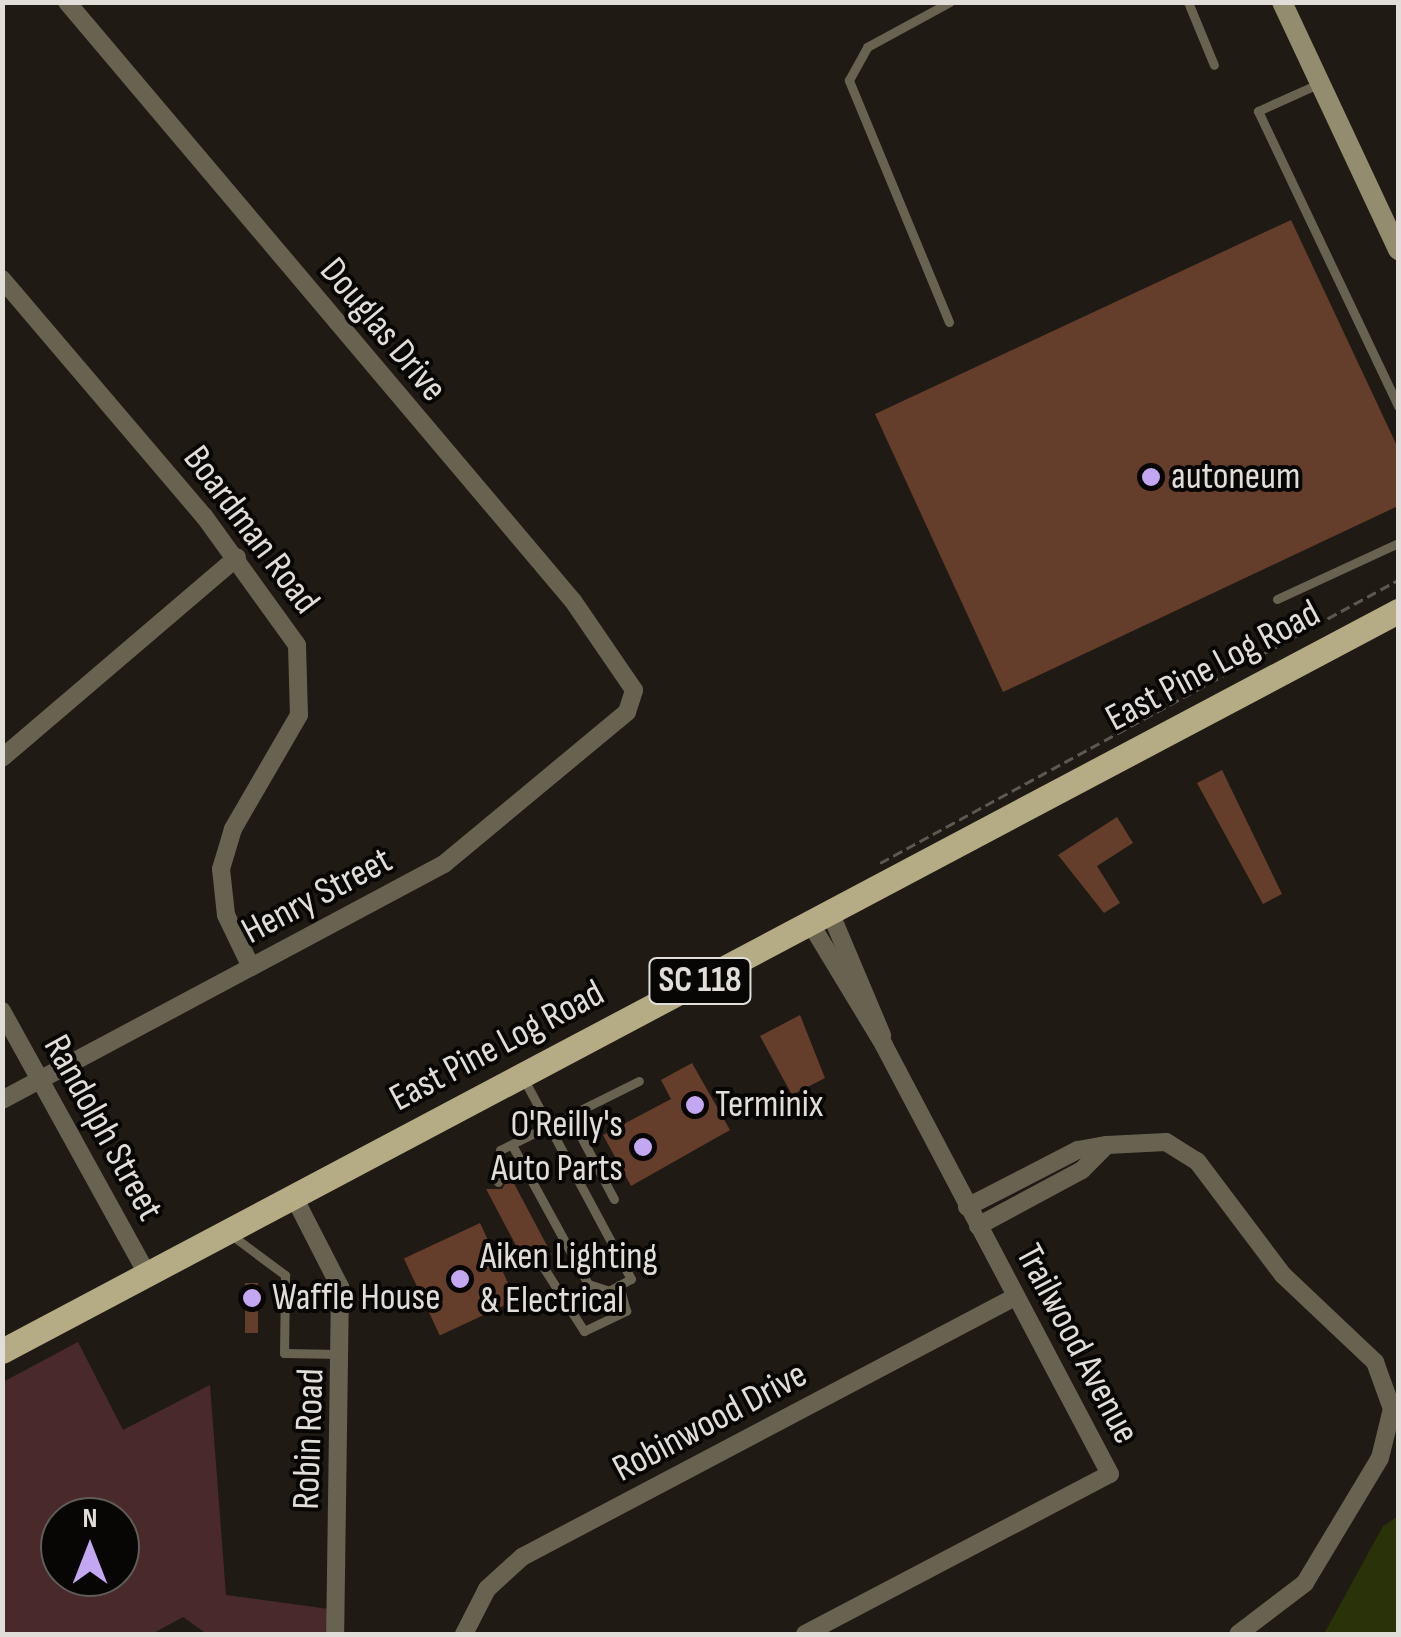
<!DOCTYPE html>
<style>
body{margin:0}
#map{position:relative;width:1401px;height:1637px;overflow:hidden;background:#201a14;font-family:"Sofia Sans Condensed",sans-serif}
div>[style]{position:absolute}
.green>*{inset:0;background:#49292a}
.water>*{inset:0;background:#293208}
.building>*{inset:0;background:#653d2b;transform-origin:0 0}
.path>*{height:2.5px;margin-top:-1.25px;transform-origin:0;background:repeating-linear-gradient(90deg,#5d5852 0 10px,transparent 0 15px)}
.lane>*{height:9px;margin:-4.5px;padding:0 4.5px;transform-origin:4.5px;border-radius:4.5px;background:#686351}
.street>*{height:18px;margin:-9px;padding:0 9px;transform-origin:9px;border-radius:9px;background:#686351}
.secondary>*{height:20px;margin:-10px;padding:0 10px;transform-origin:10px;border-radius:10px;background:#938c6e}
.primary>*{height:25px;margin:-12.5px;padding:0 12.5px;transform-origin:12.5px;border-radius:12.5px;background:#b5ab85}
.dots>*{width:28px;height:28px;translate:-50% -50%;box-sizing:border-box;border:5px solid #080604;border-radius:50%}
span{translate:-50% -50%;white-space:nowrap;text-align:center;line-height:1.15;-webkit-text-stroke:8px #080604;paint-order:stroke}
.shield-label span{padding:2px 8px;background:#080604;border:2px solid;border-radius:8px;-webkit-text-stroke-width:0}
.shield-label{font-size:35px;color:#e1ddd8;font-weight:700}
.street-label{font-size:38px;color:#e1ddd8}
.poi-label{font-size:38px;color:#e1ddd8}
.left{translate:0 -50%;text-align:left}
.right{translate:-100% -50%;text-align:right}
.frame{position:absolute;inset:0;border:5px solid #e1ddd8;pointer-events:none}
.north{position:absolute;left:40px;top:1497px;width:100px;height:100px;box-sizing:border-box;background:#080604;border:2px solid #5f5c59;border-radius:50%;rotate:0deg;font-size:28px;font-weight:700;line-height:40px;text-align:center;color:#e1ddd8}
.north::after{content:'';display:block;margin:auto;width:35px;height:45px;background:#c3a7f2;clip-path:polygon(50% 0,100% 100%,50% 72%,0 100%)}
</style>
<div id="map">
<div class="green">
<div style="clip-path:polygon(evenodd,78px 1342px,123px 1430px,210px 1385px,226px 1595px,329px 1609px,328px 1634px,207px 1634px,183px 1617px,152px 1634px,3px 1634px,3px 1382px,78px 1342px,60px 1517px,120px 1517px,120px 1577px,60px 1577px,60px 1517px)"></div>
</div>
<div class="water">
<div style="clip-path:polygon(1398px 1516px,1398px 1634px,1324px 1634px,1383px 1526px)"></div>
</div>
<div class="building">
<div style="clip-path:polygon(1291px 220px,1398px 448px,1398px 506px,1003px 692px,875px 414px)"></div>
<div style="clip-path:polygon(1222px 770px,1282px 894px,1263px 904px,1197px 783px)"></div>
<div style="clip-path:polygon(1117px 817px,1133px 843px,1097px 866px,1120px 903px,1104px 913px,1058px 855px)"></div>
<div style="clip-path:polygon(800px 1015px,825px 1078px,792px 1095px,760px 1036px)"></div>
<div style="clip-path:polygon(692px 1063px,730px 1130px,631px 1186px,603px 1135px,671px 1099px,661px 1080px)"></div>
<div style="clip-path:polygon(510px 1176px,552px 1255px,537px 1255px,528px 1268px,486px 1189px,502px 1189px)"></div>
<div style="left:480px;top:1223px;width:85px;height:84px;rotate:65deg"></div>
<div style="left:245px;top:1283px;width:13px;height:50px"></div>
</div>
<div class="path">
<div style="left:880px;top:863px;width:590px;rotate:-28.65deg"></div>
</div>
<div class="lane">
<div style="left:1188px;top:2px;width:68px;rotate:67.6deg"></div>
<div style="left:1318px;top:84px;width:66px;rotate:155.8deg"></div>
<div style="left:1258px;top:111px;width:327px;rotate:64.6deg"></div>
<div style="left:949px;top:322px;width:262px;rotate:-112.5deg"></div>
<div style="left:849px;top:80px;width:38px;rotate:-61deg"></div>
<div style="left:867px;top:47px;width:94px;rotate:-28.5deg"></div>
<div style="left:1277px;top:599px;width:133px;rotate:-24.8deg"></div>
<div style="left:570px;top:1116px;width:94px;rotate:62.1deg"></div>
<div style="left:512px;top:1145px;width:158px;rotate:61.3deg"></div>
<div style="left:588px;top:1284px;width:22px;rotate:18deg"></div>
<div style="left:609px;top:1291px;width:25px;rotate:-29deg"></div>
<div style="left:631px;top:1279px;width:228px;rotate:-118.2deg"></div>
<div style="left:498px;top:1182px;width:32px;rotate:-86deg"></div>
<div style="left:500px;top:1150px;width:155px;rotate:-26.4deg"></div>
<div style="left:230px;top:1234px;width:69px;rotate:36.7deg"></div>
<div style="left:285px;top:1275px;width:78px;rotate:90.7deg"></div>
<div style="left:284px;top:1353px;width:57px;rotate:1deg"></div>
<div style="left:540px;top:1262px;width:82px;rotate:57.5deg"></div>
<div style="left:584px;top:1331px;width:47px;rotate:-25.5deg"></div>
<div style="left:626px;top:1311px;width:27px;rotate:-105deg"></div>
</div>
<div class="street">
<div style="left:2px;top:279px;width:311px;rotate:49.6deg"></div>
<div style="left:204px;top:516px;width:159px;rotate:54.2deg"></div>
<div style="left:297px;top:645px;width:70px;rotate:88.4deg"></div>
<div style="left:299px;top:715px;width:132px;rotate:120.1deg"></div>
<div style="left:233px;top:829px;width:42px;rotate:106.7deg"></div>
<div style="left:221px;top:869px;width:46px;rotate:83.8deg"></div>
<div style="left:226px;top:915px;width:58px;rotate:64.3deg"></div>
<div style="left:2px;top:758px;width:309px;rotate:-40.5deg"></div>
<div style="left:830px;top:912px;width:134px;rotate:67.1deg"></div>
<div style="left:2px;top:1011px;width:302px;rotate:61.1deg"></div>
<div style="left:2px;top:1100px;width:501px;rotate:-28.1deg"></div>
<div style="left:444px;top:864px;width:238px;rotate:-39.7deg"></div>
<div style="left:627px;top:712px;width:23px;rotate:-72deg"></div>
<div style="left:634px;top:690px;width:108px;rotate:-124.4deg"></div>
<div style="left:573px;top:601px;width:784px;rotate:-130.19deg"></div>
<div style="left:294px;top:1197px;width:101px;rotate:62.9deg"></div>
<div style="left:340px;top:1287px;width:347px;rotate:90.8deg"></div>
<div style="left:967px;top:1207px;width:125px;rotate:-27.2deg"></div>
<div style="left:1078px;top:1150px;width:29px;rotate:-10deg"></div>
<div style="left:978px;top:1226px;width:118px;rotate:-28.3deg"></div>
<div style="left:1082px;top:1170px;width:35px;rotate:-45deg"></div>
<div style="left:1107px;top:1145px;width:59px;rotate:-2.9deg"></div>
<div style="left:1166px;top:1142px;width:36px;rotate:32deg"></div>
<div style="left:1197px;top:1161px;width:143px;rotate:53deg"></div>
<div style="left:1283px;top:1275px;width:127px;rotate:43.4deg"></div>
<div style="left:1375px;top:1362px;width:50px;rotate:70.1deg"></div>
<div style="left:1392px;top:1409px;width:50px;rotate:103.8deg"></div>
<div style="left:1380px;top:1458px;width:146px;rotate:121deg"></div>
<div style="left:1305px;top:1583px;width:84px;rotate:142.7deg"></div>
<div style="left:464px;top:1634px;width:51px;rotate:-62.9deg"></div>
<div style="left:487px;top:1589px;width:47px;rotate:-42.4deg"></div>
<div style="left:522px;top:1557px;width:557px;rotate:-27.81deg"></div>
<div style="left:805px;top:1634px;width:344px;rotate:-27.7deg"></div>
<div style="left:1110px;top:1474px;width:485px;rotate:-117.8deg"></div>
<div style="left:884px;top:1045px;width:143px;rotate:-121.2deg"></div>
</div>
<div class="secondary">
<div style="left:1282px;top:2px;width:274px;rotate:64.9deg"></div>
</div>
<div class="primary">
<div style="left:2px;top:1351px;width:1580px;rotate:-27.93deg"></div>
</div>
<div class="dots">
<div style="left:1151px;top:477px;background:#c3a7f2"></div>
<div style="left:695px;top:1105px;background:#c3a7f2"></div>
<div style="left:643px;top:1147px;background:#c3a7f2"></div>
<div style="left:460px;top:1279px;background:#c3a7f2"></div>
<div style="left:252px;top:1298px;background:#c3a7f2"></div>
</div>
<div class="shield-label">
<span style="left:700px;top:981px">SC 118</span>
</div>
<div class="street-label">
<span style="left:383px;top:330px;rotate:50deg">Douglas Drive</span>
<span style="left:251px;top:530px;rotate:53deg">Boardman Road</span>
<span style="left:1213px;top:666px;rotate:-28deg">East Pine Log Road</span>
<span style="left:317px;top:896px;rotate:-28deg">Henry Street</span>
<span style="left:497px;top:1046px;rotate:-28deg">East Pine Log Road</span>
<span style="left:103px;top:1128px;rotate:61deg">Randolph Street</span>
<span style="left:1077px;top:1344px;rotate:62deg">Trailwood Avenue</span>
<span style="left:710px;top:1422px;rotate:-28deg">Robinwood Drive</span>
<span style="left:309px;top:1439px;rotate:-88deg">Robin Road</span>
</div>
<div class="poi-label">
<span class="left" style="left:1171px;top:477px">autoneum</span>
<span class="left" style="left:715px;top:1105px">Terminix</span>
<span class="right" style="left:623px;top:1147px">O'Reilly's<br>Auto Parts</span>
<span class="left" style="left:480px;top:1279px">Aiken Lighting<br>&amp; Electrical</span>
<span class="left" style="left:272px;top:1298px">Waffle House</span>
</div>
<div class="frame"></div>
<div class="north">N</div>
</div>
